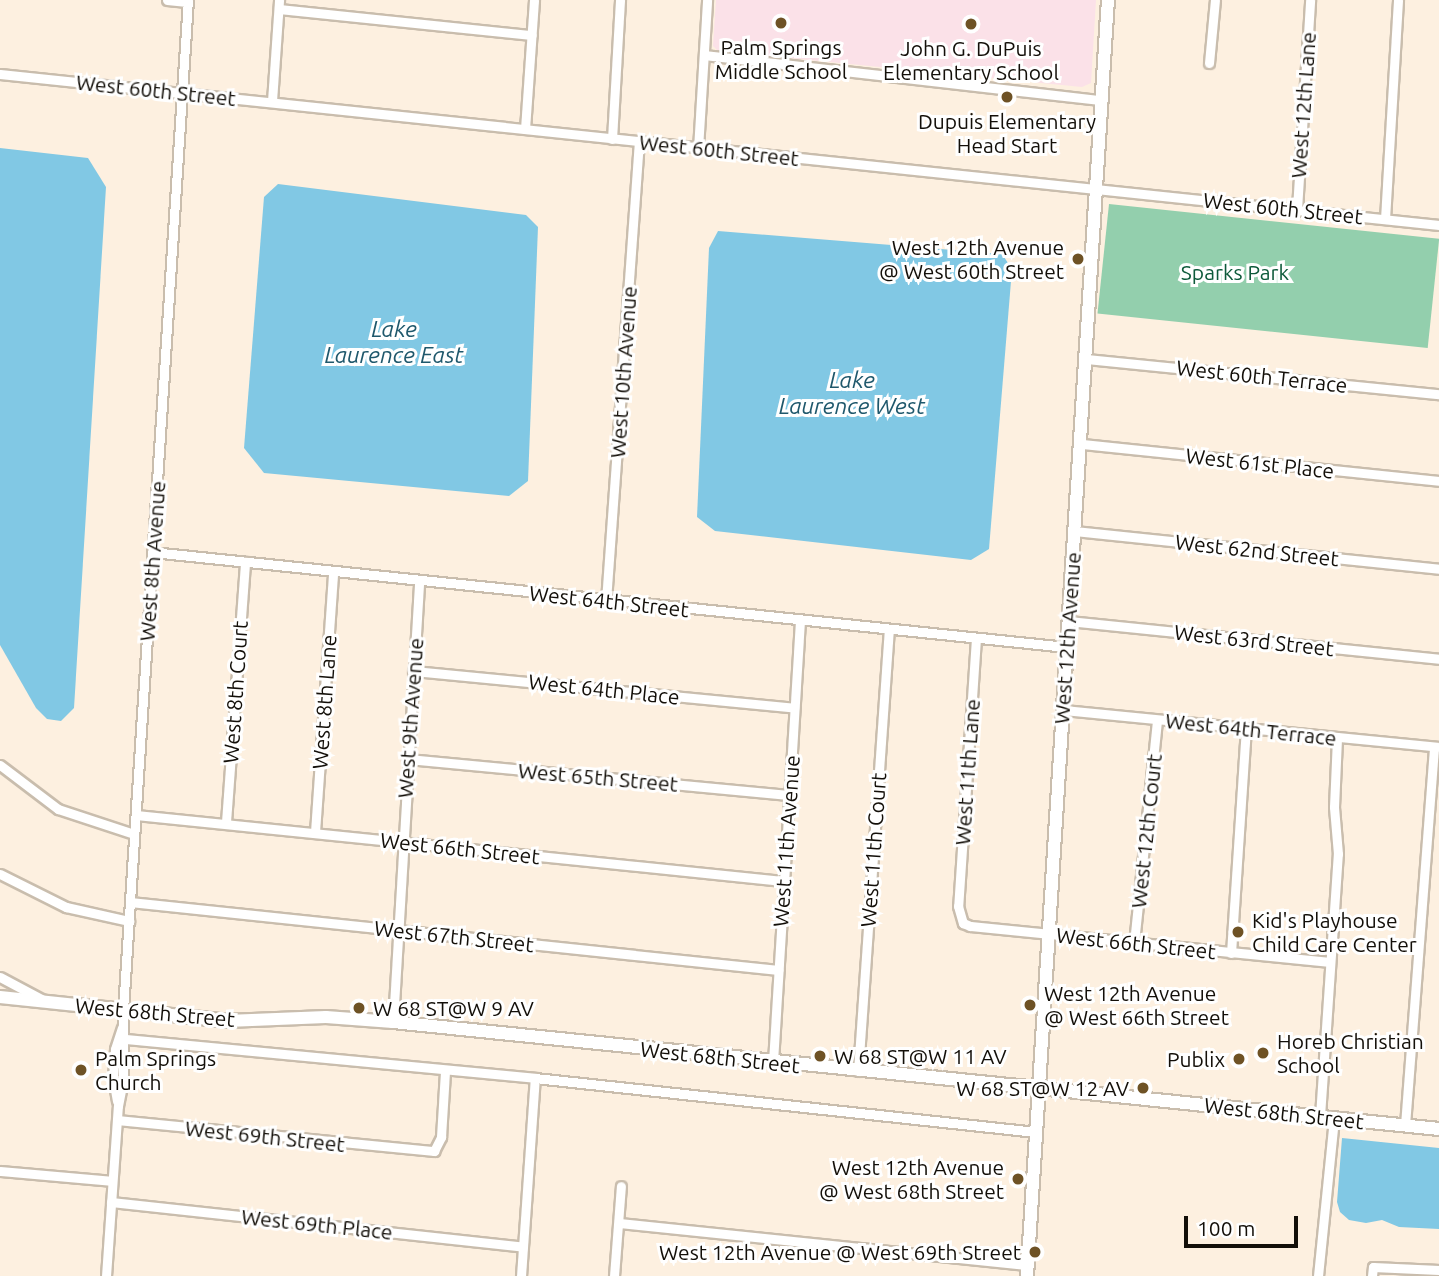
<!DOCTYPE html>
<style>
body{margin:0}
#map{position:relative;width:1439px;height:1276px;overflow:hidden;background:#fdf0e0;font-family:Ubuntu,sans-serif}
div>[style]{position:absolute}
.education>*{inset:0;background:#fbe1e8}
.green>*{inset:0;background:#93cfad;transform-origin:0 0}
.water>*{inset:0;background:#81c8e4}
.roads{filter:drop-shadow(2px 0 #c9bdad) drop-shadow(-2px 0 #c9bdad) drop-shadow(0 2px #c9bdad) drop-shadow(0 -2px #c9bdad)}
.minor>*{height:9px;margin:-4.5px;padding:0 4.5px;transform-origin:4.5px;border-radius:4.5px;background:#fff}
.major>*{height:12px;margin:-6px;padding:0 6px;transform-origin:6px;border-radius:6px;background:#fff}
.dots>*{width:19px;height:19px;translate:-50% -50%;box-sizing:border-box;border:4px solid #fff;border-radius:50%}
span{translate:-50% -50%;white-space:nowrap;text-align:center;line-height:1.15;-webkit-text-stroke:6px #fff;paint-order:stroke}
.poi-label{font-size:21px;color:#130f09}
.right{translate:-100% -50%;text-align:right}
.left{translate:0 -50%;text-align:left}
.street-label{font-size:21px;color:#130f09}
.park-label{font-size:21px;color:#0d5a3a}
.water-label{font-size:23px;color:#1f586c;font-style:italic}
.scale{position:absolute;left:1184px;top:1216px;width:114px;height:32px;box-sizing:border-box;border:4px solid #130f09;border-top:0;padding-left:9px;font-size:21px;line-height:24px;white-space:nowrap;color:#130f09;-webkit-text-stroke:5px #fff;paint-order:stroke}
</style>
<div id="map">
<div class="education">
<div style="clip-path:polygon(716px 0,1096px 0,1091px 83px,1082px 87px,718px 51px,713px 46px)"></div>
</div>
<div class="green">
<div style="left:1109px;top:204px;width:332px;height:110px;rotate:6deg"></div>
</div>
<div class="water">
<div style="clip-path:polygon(0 148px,88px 158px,106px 187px,74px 708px,61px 721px,47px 719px,36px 708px,0 645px)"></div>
<div style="clip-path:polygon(278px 184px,526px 215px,538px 227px,528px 481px,509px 496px,264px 473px,244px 448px,264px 197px)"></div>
<div style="clip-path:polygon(718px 231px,1002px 254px,1012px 269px,989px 549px,971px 560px,715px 531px,697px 517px,709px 248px)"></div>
<div style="clip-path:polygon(1342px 1138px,1439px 1148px,1439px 1229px,1399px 1227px,1382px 1220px,1366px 1223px,1349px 1220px,1340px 1212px,1337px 1202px)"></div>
</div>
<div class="roads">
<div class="minor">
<div style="left:167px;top:0;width:20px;rotate:6deg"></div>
<div style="left:279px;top:9px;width:254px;rotate:5.9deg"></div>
<div style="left:704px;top:55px;width:401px;rotate:6.5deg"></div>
<div style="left:1209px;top:63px;width:63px;rotate:-84.6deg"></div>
<div style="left:0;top:74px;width:1447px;rotate:5.99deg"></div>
<div style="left:272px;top:101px;width:101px;rotate:-86deg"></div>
<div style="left:525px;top:129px;width:129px;rotate:-86deg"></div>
<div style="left:612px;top:139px;width:139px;rotate:-86.7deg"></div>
<div style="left:698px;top:149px;width:149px;rotate:-86.5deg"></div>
<div style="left:1297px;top:209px;width:209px;rotate:-86.4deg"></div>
<div style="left:1385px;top:219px;width:219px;rotate:-86.6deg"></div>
<div style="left:1086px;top:359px;width:355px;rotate:5.7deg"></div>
<div style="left:1082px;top:444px;width:359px;rotate:5.9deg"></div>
<div style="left:1074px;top:531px;width:367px;rotate:5.9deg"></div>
<div style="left:152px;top:552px;width:920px;rotate:5.93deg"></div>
<div style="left:606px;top:601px;width:460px;rotate:-85.9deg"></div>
<div style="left:1068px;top:621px;width:373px;rotate:5.8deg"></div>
<div style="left:976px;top:638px;width:269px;rotate:93.8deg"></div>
<div style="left:958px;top:906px;width:18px;rotate:74deg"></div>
<div style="left:963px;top:923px;width:8px;rotate:23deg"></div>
<div style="left:970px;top:926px;width:360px;rotate:5.7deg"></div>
<div style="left:413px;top:671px;width:383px;rotate:5.5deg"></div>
<div style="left:1063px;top:710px;width:376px;rotate:5.6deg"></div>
<div style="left:407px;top:759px;width:384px;rotate:5.4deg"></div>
<div style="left:0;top:765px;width:73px;rotate:37.2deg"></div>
<div style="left:58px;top:809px;width:80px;rotate:18.2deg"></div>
<div style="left:136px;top:815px;width:650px;rotate:5.82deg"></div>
<div style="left:226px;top:822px;width:261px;rotate:-85.8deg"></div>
<div style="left:315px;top:832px;width:261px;rotate:-86deg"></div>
<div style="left:0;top:874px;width:74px;rotate:26.6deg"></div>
<div style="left:66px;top:907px;width:65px;rotate:12.5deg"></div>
<div style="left:130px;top:902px;width:652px;rotate:5.99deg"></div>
<div style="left:1134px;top:943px;width:224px;rotate:-84.1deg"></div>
<div style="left:1231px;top:953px;width:225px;rotate:-86.2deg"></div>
<div style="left:0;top:977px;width:49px;rotate:28.1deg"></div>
<div style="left:393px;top:1022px;width:441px;rotate:-86.6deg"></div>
<div style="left:125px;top:1039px;width:412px;rotate:5.4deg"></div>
<div style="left:535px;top:1078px;width:504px;rotate:6.15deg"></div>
<div style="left:773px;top:1062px;width:443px;rotate:-86.5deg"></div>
<div style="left:858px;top:1071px;width:443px;rotate:-86deg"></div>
<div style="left:117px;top:1101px;width:23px;rotate:-100deg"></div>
<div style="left:113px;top:1078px;width:29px;rotate:-86deg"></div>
<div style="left:115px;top:1049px;width:22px;rotate:-72deg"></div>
<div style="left:1320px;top:1116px;width:263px;rotate:-86.1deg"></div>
<div style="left:1338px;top:854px;width:47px;rotate:-94.9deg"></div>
<div style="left:1334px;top:807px;width:70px;rotate:-87.5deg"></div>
<div style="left:117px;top:1120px;width:319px;rotate:5.6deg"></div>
<div style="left:434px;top:1151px;width:16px;rotate:-63deg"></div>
<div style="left:441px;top:1137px;width:66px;rotate:-86.5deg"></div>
<div style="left:1405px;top:1125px;width:379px;rotate:-85.6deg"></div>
<div style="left:0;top:1171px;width:112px;rotate:5.1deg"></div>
<div style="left:111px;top:1202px;width:413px;rotate:6.2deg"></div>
<div style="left:619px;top:1223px;width:410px;rotate:5.9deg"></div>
<div style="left:106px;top:1276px;width:170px;rotate:-86deg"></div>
<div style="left:118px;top:1106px;width:26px;rotate:-79deg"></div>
<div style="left:123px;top:1080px;width:70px;rotate:-90deg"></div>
<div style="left:123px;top:1010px;width:1012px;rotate:-86.32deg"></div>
<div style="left:521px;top:1276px;width:198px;rotate:-86deg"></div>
<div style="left:614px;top:1276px;width:90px;rotate:-85.6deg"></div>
<div style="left:1318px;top:1276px;width:159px;rotate:-84.2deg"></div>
<div style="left:1372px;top:1276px;width:9px;rotate:-84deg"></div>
<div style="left:1373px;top:1267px;width:66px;rotate:2.6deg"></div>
</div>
<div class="major">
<div style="left:0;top:997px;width:228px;rotate:6deg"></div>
<div style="left:227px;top:1021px;width:99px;rotate:-2.3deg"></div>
<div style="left:326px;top:1017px;width:67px;rotate:4.3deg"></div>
<div style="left:393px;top:1022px;width:1051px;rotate:5.84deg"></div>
<div style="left:1027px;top:1276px;width:1279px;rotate:-86.37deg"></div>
</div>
</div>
<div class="dots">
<div style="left:781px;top:23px;background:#6e5225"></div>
<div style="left:971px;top:24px;background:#6e5225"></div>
<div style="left:1007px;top:97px;background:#6e5225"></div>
<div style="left:1078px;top:259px;background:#6e5225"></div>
<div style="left:1238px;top:932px;background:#6e5225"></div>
<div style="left:1030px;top:1005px;background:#6e5225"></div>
<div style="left:359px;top:1008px;background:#6e5225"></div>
<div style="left:1263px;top:1053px;background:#6e5225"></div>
<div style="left:820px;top:1056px;background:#6e5225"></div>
<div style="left:1239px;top:1059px;background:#6e5225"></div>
<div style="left:81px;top:1070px;background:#6e5225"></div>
<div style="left:1143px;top:1088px;background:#6e5225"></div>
<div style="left:1018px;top:1179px;background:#6e5225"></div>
<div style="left:1035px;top:1252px;background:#6e5225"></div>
</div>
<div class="poi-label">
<span style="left:781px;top:59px">Palm Springs<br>Middle School</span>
<span style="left:971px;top:60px">John G. DuPuis<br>Elementary School</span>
<span style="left:1007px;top:133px">Dupuis Elementary<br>Head Start</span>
<span class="right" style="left:1064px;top:259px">West 12th Avenue<br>@ West 60th Street</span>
<span class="left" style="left:1252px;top:932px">Kid's Playhouse<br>Child Care Center</span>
<span class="left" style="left:1044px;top:1005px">West 12th Avenue<br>@ West 66th Street</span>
<span class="left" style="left:373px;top:1008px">W 68 ST@W 9 AV</span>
<span class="left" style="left:1277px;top:1053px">Horeb Christian<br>School</span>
<span class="left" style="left:834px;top:1056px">W 68 ST@W 11 AV</span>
<span class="left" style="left:95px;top:1070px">Palm Springs<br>Church</span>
<span class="right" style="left:1225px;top:1059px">Publix</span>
<span class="right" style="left:1129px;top:1088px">W 68 ST@W 12 AV</span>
<span class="right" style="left:1004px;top:1179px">West 12th Avenue<br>@ West 68th Street</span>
<span class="right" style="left:1021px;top:1252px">West 12th Avenue @ West 69th Street</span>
</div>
<div class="street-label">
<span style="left:156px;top:90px;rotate:6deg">West 60th Street</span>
<span style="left:1303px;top:105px;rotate:-86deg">West 12th Lane</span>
<span style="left:719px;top:150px;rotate:6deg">West 60th Street</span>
<span style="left:1283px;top:208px;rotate:6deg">West 60th Street</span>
<span style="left:623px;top:372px;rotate:-86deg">West 10th Avenue</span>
<span style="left:1262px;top:376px;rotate:6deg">West 60th Terrace</span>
<span style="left:1260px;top:463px;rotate:6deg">West 61st Place</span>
<span style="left:1257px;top:550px;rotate:6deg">West 62nd Street</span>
<span style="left:152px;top:561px;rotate:-86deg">West 8th Avenue</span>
<span style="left:609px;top:601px;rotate:6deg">West 64th Street</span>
<span style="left:1067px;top:638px;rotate:-86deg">West 12th Avenue</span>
<span style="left:1254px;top:640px;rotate:6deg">West 63rd Street</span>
<span style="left:604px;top:689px;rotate:6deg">West 64th Place</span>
<span style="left:235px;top:692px;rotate:-86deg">West 8th Court</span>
<span style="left:324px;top:702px;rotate:-86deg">West 8th Lane</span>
<span style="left:410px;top:718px;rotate:-86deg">West 9th Avenue</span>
<span style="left:1251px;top:729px;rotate:6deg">West 64th Terrace</span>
<span style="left:967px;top:772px;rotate:-86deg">West 11th Lane</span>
<span style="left:598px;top:777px;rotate:5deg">West 65th Street</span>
<span style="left:1146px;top:831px;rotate:-84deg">West 12th Court</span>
<span style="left:786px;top:841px;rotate:-86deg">West 11th Avenue</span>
<span style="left:460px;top:848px;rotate:6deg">West 66th Street</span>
<span style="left:873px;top:850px;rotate:-86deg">West 11th Court</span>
<span style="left:454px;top:936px;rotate:6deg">West 67th Street</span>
<span style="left:1136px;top:943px;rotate:6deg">West 66th Street</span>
<span style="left:155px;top:1012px;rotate:5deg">West 68th Street</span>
<span style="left:720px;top:1057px;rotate:6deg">West 68th Street</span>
<span style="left:1284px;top:1113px;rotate:6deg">West 68th Street</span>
<span style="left:265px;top:1136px;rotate:6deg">West 69th Street</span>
<span style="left:317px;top:1224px;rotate:6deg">West 69th Place</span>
</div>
<div class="park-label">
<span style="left:1235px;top:272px">Sparks Park</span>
</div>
<div class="water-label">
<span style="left:394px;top:342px">Lake<br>Laurence East</span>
<span style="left:852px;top:393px">Lake<br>Laurence West</span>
</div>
<div class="scale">100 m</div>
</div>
